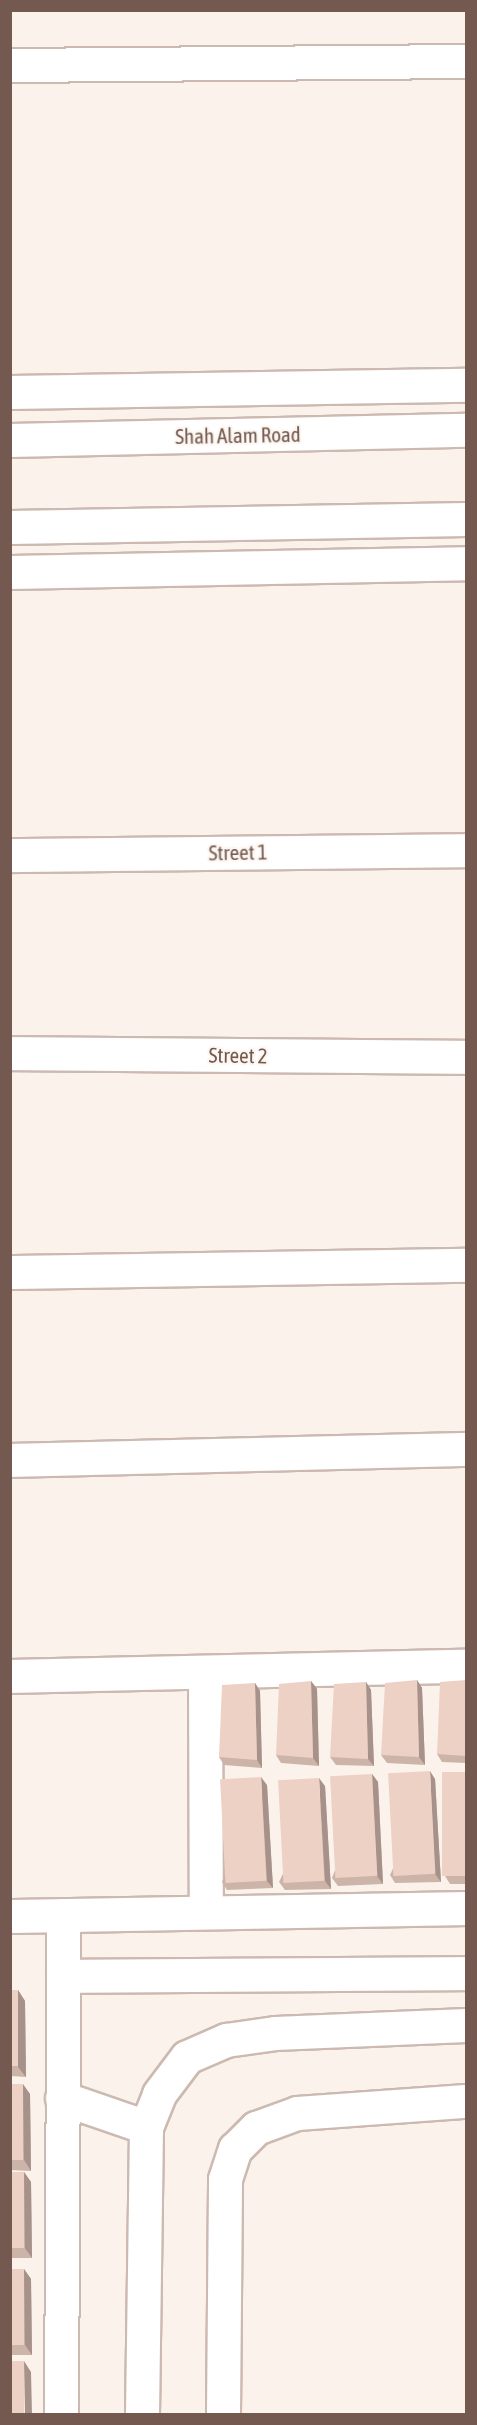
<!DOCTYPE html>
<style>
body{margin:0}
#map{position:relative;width:477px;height:2425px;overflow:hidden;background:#fbf3eb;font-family:"Asap Condensed",sans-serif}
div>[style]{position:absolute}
.roads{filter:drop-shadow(2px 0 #ccbab1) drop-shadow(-2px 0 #ccbab1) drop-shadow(0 2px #ccbab1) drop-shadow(0 -2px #ccbab1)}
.minor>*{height:33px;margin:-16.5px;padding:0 16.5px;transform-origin:16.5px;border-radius:16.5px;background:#fff}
.wall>*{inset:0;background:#ccb4a9}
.shaded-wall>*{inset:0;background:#a6928a}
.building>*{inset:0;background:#edd1c5;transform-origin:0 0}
span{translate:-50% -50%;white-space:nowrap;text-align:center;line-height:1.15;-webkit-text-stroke:4.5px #fdf7f1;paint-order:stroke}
.street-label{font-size:21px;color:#735950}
.frame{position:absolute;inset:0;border:12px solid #735950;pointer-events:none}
</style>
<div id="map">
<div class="roads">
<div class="minor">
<div style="left:10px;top:65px;width:456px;rotate:-0.5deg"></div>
<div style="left:10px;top:392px;width:456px;rotate:-0.9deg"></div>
<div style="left:10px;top:440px;width:456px;rotate:-1.3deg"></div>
<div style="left:10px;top:527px;width:456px;rotate:-1deg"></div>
<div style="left:10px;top:572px;width:456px;rotate:-1.1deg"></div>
<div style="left:10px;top:855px;width:456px;rotate:-0.6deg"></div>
<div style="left:10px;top:1053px;width:456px;rotate:0.5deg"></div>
<div style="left:10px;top:1272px;width:456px;rotate:-0.9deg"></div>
<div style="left:10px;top:1460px;width:456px;rotate:-1.4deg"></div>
<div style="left:205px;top:1672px;width:238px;rotate:89.8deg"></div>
<div style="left:10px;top:1676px;width:456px;rotate:-1.3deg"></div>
<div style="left:10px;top:1916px;width:456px;rotate:-1deg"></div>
<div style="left:63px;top:1976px;width:403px;rotate:-0.4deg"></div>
<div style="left:62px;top:2098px;width:89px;rotate:19deg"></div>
<div style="left:61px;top:2414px;width:499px;rotate:-89.7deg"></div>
<div style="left:142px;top:2414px;width:287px;rotate:-89.2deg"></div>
<div style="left:146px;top:2127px;width:35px;rotate:-68deg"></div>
<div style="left:159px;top:2094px;width:46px;rotate:-52.9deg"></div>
<div style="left:187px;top:2057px;width:43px;rotate:-23.6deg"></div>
<div style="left:226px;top:2040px;width:49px;rotate:-8.1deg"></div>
<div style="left:275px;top:2033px;width:191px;rotate:-2.4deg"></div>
<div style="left:223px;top:2414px;width:235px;rotate:-89.5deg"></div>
<div style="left:225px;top:2179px;width:32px;rotate:-72deg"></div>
<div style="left:235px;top:2149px;width:30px;rotate:-45deg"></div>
<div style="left:256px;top:2128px;width:44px;rotate:-20.1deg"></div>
<div style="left:297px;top:2113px;width:169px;rotate:-4.1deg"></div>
</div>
</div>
<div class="wall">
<div style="clip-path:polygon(417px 1680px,422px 1688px,425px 1765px,387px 1763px,381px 1755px)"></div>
<div style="clip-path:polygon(466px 1680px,466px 1763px,442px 1762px,437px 1754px)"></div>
<div style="clip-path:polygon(311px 1681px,317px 1689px,319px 1766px,281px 1763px,276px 1755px)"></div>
<div style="clip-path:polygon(366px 1682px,371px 1690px,374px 1766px,336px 1765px,330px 1757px)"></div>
<div style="clip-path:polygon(255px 1683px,260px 1691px,262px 1768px,224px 1765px,219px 1757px)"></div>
<div style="clip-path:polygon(466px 1772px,466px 1884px,450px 1884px,445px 1876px)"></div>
<div style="clip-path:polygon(372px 1774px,378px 1782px,383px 1884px,338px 1886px,332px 1878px)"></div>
<div style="clip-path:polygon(435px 1779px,441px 1882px,395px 1883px,390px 1875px)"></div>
<div style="clip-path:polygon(267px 1785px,273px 1888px,227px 1890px,222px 1882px)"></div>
<div style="clip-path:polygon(325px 1786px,331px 1889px,285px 1890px,279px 1882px)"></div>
<div style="clip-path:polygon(10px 1990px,18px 1990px,25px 2001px,26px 2077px,10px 2076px)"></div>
<div style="clip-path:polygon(10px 2084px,30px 2094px,31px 2171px,10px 2170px)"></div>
<div style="clip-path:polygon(10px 2172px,24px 2172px,31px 2182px,32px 2258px,10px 2258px)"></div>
<div style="clip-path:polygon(10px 2269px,24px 2269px,31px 2279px,32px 2355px,10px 2355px)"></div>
</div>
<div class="shaded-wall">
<div style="clip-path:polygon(417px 1680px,422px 1688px,425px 1765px,419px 1757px)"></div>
<div style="clip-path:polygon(311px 1681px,317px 1689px,319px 1766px,313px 1758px)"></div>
<div style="clip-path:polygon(366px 1682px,371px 1690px,374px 1766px,368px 1759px)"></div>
<div style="clip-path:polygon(255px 1683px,260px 1691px,262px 1768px,257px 1760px)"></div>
<div style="clip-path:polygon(430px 1771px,435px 1779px,441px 1882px,435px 1874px)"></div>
<div style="clip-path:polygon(372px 1774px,378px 1782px,383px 1884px,377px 1876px)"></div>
<div style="clip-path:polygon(261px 1777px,267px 1785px,273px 1888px,267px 1881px)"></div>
<div style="clip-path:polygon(319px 1778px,325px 1786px,331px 1889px,325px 1881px)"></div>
<div style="clip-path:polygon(18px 1990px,25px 2001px,26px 2077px,18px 2067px)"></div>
<div style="clip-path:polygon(23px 2084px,30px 2094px,31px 2171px,24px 2160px)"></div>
<div style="clip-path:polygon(24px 2172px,31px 2182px,32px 2258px,25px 2248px)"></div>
<div style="clip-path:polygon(24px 2269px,31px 2279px,32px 2355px,25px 2345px)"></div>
<div style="clip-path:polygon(24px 2361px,31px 2372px,32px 2415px,25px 2415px)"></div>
</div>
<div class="building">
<div style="clip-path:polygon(417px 1680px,419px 1757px,381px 1755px,385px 1683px)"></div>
<div style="clip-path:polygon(466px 1680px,466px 1756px,437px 1754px,440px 1682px)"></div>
<div style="clip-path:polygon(311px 1681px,313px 1758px,276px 1755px,279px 1684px)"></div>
<div style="clip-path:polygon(366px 1682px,368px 1759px,330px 1757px,334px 1684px)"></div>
<div style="clip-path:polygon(255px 1683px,257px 1760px,219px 1757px,222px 1685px)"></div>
<div style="left:430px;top:1771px;width:103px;height:42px;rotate:87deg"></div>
<div style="left:466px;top:1772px;width:104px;height:24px;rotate:90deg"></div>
<div style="left:372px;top:1774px;width:102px;height:42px;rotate:87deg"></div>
<div style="left:261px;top:1777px;width:104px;height:41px;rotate:87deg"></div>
<div style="left:319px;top:1778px;width:103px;height:41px;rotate:87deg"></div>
<div style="left:10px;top:1990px;width:8px;height:76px"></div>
<div style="left:10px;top:2084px;width:13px;height:76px"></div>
<div style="left:10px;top:2172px;width:14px;height:76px"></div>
<div style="left:10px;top:2269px;width:14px;height:76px"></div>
<div style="left:10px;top:2361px;width:14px;height:54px"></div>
</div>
<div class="street-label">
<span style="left:238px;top:435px;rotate:-1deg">Shah Alam Road</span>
<span style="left:238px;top:852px;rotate:-1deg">Street 1</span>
<span style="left:238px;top:1055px;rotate:1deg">Street 2</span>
</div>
<div class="frame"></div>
</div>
